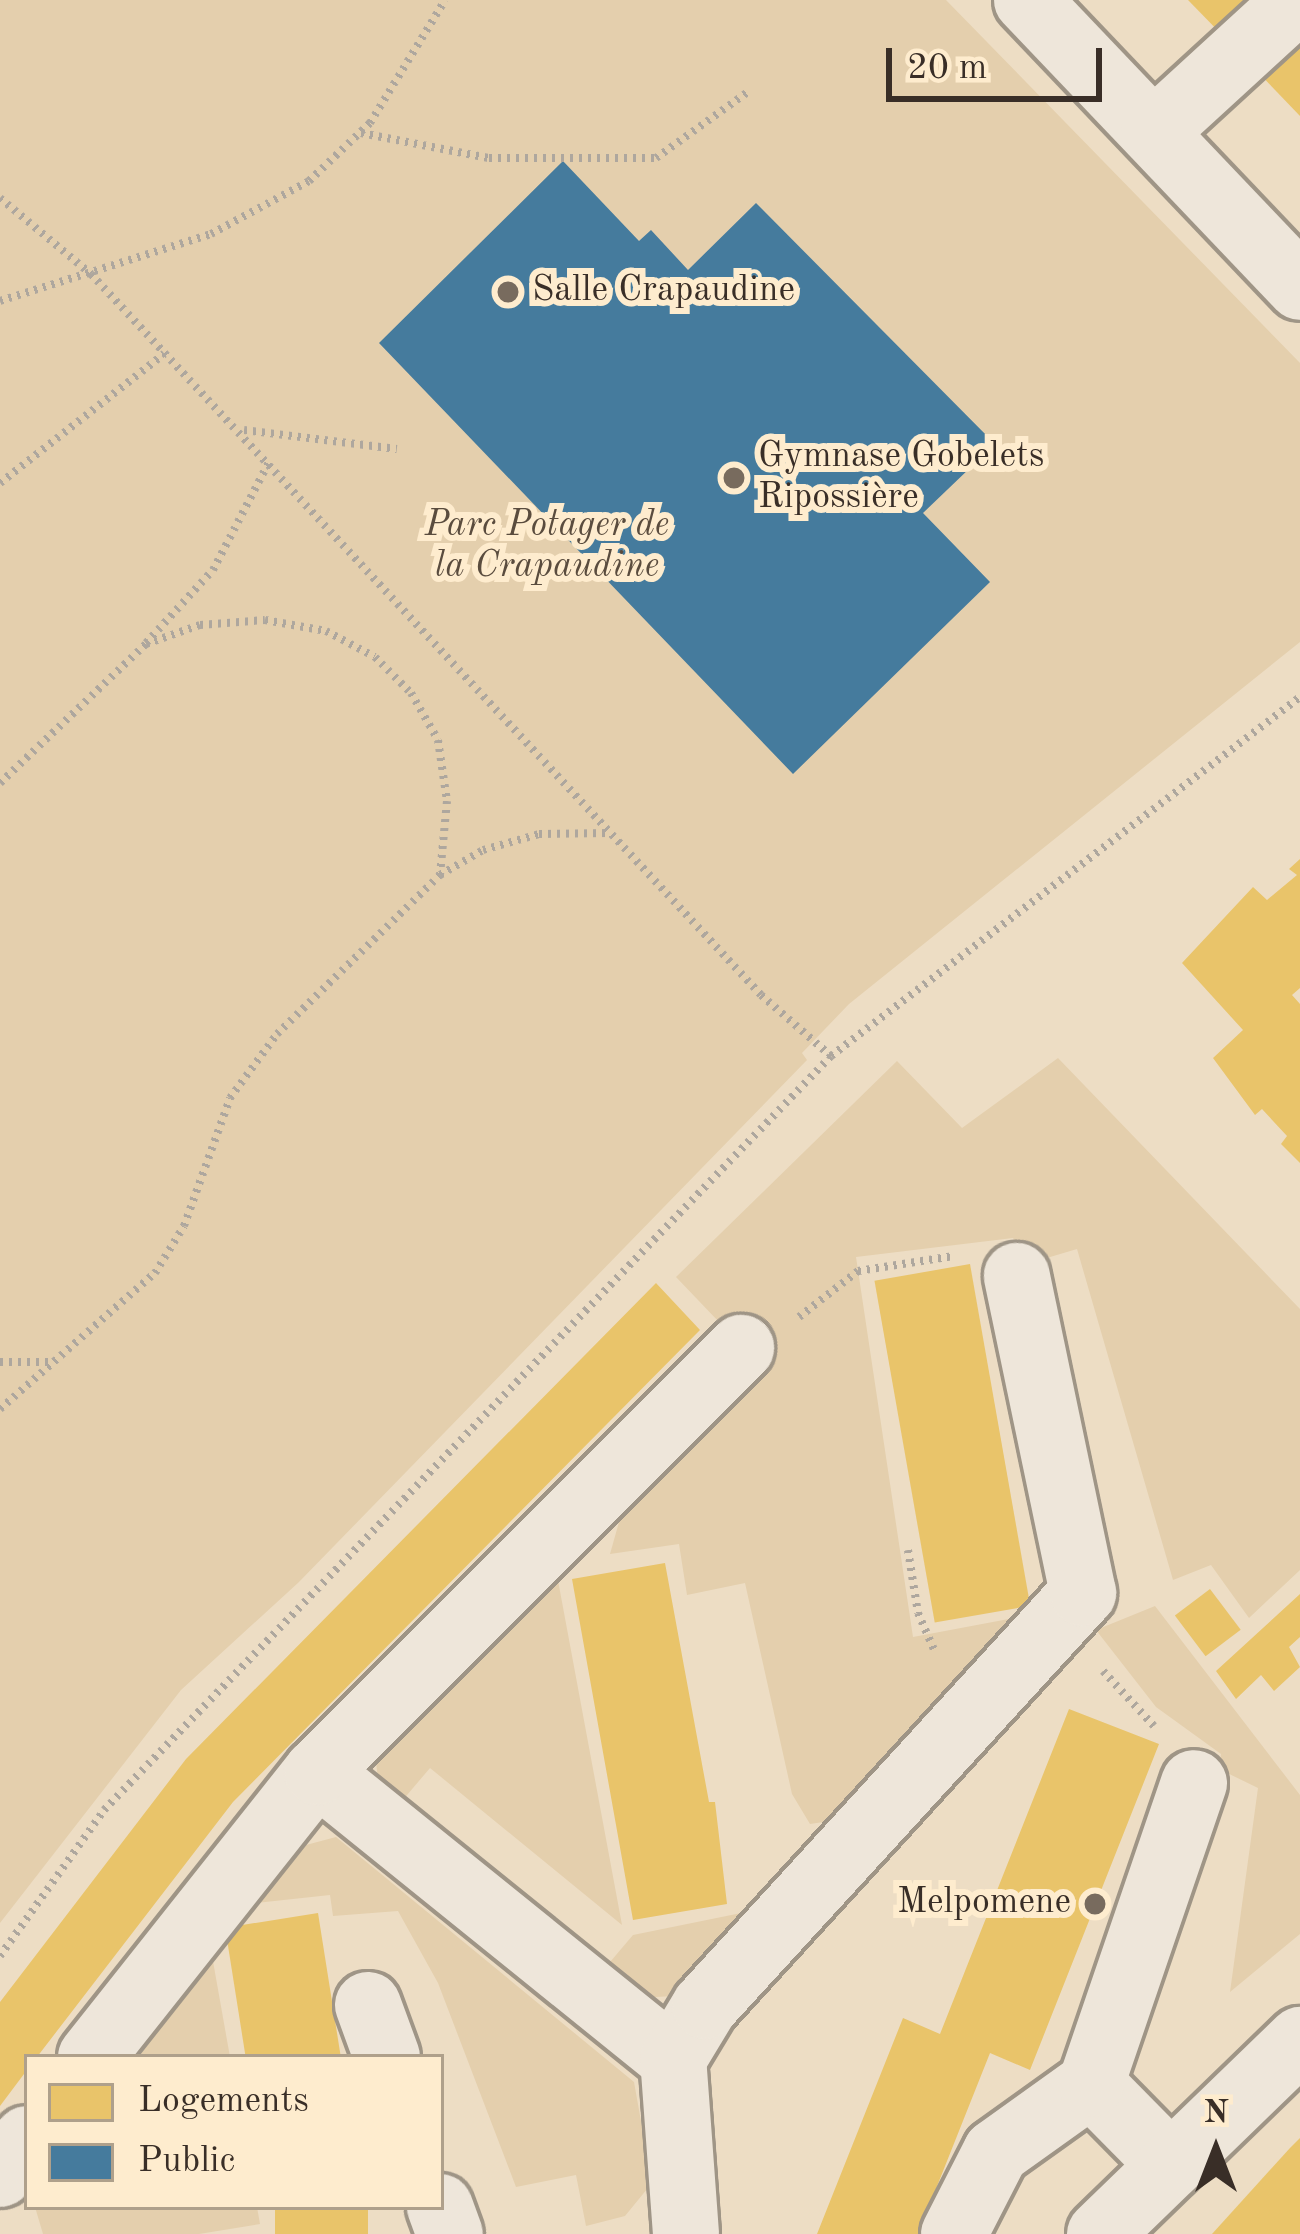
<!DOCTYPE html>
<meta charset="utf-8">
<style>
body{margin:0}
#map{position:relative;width:1300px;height:2234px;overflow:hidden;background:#edddc4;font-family:"Old Standard TT",serif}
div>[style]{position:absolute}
.green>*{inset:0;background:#e4cfad}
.homes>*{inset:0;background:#e9c46a;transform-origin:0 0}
.public>*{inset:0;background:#457b9d}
.path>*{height:8px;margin-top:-4px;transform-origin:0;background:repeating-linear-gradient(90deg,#aea79e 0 3px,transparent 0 9px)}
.roads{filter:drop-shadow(3px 0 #9f9586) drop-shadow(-3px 0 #9f9586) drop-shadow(0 3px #9f9586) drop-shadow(0 -3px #9f9586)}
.minor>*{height:66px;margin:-33px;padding:0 33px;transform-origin:33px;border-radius:33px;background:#eee6da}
.dots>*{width:33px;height:33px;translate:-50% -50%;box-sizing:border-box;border:6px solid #feecce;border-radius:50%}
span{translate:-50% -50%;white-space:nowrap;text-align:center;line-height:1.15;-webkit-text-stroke:12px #feecce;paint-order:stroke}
.poi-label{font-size:36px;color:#392e27}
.left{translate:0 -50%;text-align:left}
.right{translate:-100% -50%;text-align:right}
.park-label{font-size:36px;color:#5a4c3e;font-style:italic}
.legend{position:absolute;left:24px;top:2054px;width:420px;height:156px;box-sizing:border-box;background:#feecce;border:3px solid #afa08b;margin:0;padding:15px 21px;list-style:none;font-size:36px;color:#392e27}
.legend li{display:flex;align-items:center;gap:24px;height:60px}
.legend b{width:60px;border:3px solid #afa08b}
.north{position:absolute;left:1156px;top:2090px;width:120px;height:120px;-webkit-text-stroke:9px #feecce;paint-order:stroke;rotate:0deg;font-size:33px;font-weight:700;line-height:48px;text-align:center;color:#392e27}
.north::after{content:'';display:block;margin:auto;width:42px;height:54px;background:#392e27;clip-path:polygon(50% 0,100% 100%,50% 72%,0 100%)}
.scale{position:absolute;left:886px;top:48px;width:216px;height:54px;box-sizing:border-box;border:6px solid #392e27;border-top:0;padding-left:15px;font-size:36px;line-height:42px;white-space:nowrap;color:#392e27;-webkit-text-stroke:9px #feecce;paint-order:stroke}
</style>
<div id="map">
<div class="green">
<div style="clip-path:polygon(0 0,946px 0,1300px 363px,1300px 642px,849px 1004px,802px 1053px,807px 1060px,299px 1582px,181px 1690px,0 1923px)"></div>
<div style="clip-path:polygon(1058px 1058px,1300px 1309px,1300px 1570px,1249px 1618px,1211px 1565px,1173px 1580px,1077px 1249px,1030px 1263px,1013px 1238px,856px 1257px,913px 1637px,1019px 1617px,830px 1821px,810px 1824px,792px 1794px,745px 1583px,687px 1595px,679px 1544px,610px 1554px,621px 1515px,766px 1369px,766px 1323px,735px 1315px,719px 1322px,676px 1277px,897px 1061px,962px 1128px)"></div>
<div style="clip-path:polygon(557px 1575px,622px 1925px,430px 1768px,396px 1808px,379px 1788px,375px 1753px)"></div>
<div style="clip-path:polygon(1155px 1606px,1300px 1795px,1300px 1934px,1230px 1992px,1258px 1788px,1219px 1769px,1221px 1754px,1156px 1707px,1096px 1630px)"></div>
<div style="clip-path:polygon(336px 1837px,634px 2082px,652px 2183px,625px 2216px,586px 2226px,576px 2175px,516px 2187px,438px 1983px,398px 1911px,333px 1916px,330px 1895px,256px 1903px,291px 1849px)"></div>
<div style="clip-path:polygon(751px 1911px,675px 1996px,636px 1998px,599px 1975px,633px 1935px)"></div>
<div style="clip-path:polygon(211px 1950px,230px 2057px,128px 2057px)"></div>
<div style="clip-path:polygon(35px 2207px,257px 2207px,260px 2224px,199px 2234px,43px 2234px)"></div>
</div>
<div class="homes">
<div style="clip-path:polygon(1188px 0,1265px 0,1225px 38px)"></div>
<div style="clip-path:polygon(1300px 24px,1300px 116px,1254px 68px)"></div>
<div style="clip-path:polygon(1300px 859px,1300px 988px,1292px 995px,1300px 1004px,1300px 1163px,1281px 1144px,1287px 1136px,1262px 1109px,1255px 1115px,1213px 1058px,1243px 1030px,1182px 963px,1253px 887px,1267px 900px,1297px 875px,1289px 869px)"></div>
<div style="left:970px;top:1264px;width:347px;height:97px;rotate:80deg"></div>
<div style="clip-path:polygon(656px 1283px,700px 1330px,233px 1802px,37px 2057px,27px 2057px,27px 2070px,0 2106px,0 2002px,186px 1759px)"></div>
<div style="clip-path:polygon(665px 1563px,709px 1802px,715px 1802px,727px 1904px,633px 1920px,572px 1579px)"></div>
<div style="left:1210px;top:1589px;width:51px;height:44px;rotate:53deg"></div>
<div style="clip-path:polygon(1300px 1594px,1300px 1637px,1289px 1647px,1300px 1667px,1274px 1691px,1261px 1675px,1236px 1699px,1216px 1671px)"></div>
<div style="clip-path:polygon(1069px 1709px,1159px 1744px,1030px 2070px,990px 2053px,918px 2234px,817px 2234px,903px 2018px,940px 2034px)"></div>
<div style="left:318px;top:1913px;width:146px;height:94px;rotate:81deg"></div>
<div style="clip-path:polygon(1300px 2138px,1300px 2234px,1212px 2234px,1290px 2148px)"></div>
<div style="left:275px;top:2207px;width:93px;height:27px"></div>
</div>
<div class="public">
<div style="clip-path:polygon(563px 161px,639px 241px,651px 230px,688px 270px,756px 203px,995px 444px,923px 513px,990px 582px,793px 774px,379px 343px)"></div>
</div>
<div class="path">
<div style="left:361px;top:133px;width:130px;rotate:11.1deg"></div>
<div style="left:489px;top:158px;width:167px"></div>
<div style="left:656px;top:158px;width:113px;rotate:-35.7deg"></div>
<div style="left:0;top:198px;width:119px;rotate:39.9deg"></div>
<div style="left:91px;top:274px;width:984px;rotate:47.1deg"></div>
<div style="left:761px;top:995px;width:93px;rotate:41.1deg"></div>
<div style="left:0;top:301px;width:221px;rotate:-17.6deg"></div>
<div style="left:211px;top:234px;width:111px;rotate:-28.4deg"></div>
<div style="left:309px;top:181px;width:84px;rotate:-43.6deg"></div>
<div style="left:370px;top:123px;width:144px;rotate:-58.6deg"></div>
<div style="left:244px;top:430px;width:154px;rotate:7.1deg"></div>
<div style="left:0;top:483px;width:209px;rotate:-38.2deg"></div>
<div style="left:146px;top:643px;width:99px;rotate:-47.5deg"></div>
<div style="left:213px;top:570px;width:122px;rotate:-62.6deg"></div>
<div style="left:0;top:783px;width:202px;rotate:-43.6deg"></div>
<div style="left:146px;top:644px;width:57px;rotate:-19.4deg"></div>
<div style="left:200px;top:625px;width:65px;rotate:-4.4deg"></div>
<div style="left:265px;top:620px;width:62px;rotate:10.2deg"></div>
<div style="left:326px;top:631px;width:55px;rotate:28deg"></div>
<div style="left:375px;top:657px;width:51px;rotate:45deg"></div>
<div style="left:411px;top:693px;width:54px;rotate:60.1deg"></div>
<div style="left:438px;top:740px;width:62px;rotate:81.6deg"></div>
<div style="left:447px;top:801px;width:74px;rotate:95.4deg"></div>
<div style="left:799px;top:1317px;width:75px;rotate:-37.9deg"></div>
<div style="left:858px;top:1271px;width:97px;rotate:-8.9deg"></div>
<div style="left:0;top:1362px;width:54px"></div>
<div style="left:0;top:1409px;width:206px;rotate:-41.3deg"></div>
<div style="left:155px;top:1273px;width:55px;rotate:-58.3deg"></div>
<div style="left:184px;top:1226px;width:136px;rotate:-70.2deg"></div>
<div style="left:230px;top:1098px;width:79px;rotate:-53.7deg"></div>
<div style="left:277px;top:1034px;width:228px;rotate:-44.3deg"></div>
<div style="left:440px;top:875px;width:50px;rotate:-30.2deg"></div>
<div style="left:483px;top:850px;width:58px;rotate:-15.9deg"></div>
<div style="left:539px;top:834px;width:70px;rotate:-0.8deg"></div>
<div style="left:908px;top:1550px;width:64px;rotate:81deg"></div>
<div style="left:918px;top:1613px;width:43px;rotate:66.4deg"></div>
<div style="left:1103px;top:1671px;width:75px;rotate:47.2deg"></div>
<div style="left:0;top:1956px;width:179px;rotate:-54.5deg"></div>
<div style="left:104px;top:1810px;width:1047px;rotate:-46.04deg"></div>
<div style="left:831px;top:1056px;width:591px;rotate:-37.43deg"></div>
</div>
<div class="roads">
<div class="minor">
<div style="left:1027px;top:0;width:396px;rotate:46.4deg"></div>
<div style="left:1154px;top:132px;width:195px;rotate:-42.5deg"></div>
<div style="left:317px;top:1772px;width:457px;rotate:38.9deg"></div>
<div style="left:368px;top:2005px;width:55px;rotate:69.9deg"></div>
<div style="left:91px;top:2057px;width:364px;rotate:-51.6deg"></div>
<div style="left:317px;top:1772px;width:600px;rotate:-45deg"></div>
<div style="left:1091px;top:2084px;width:114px;rotate:45.4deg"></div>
<div style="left:0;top:2174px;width:44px;rotate:-52.4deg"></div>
<div style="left:440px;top:2207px;width:29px;rotate:70deg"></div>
<div style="left:686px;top:2234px;width:175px;rotate:-94.2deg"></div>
<div style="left:673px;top:2059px;width:62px;rotate:-58.9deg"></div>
<div style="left:705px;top:2006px;width:560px;rotate:-47.53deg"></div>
<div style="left:1083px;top:1593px;width:324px;rotate:-101.8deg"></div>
<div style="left:954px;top:2234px;width:92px;rotate:-62.9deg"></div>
<div style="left:996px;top:2152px;width:117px;rotate:-35.6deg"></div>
<div style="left:1091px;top:2084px;width:318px;rotate:-71.1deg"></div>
<div style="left:1100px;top:2234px;width:279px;rotate:-44.1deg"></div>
</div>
</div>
<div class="dots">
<div style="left:508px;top:292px;background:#786b5e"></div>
<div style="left:734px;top:478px;background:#786b5e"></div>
<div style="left:1095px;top:1904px;background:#786b5e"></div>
</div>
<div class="poi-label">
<span class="left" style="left:532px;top:292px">Salle Crapaudine</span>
<span class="left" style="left:758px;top:478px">Gymnase Gobelets<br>Ripossière</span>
<span class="right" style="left:1071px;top:1904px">Melpomene</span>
</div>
<div class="park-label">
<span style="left:547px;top:547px">Parc Potager de<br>la Crapaudine</span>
</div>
<ul class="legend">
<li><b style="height:33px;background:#e9c46a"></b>Logements</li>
<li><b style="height:33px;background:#457b9d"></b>Public</li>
</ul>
<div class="north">N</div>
<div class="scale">20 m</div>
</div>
